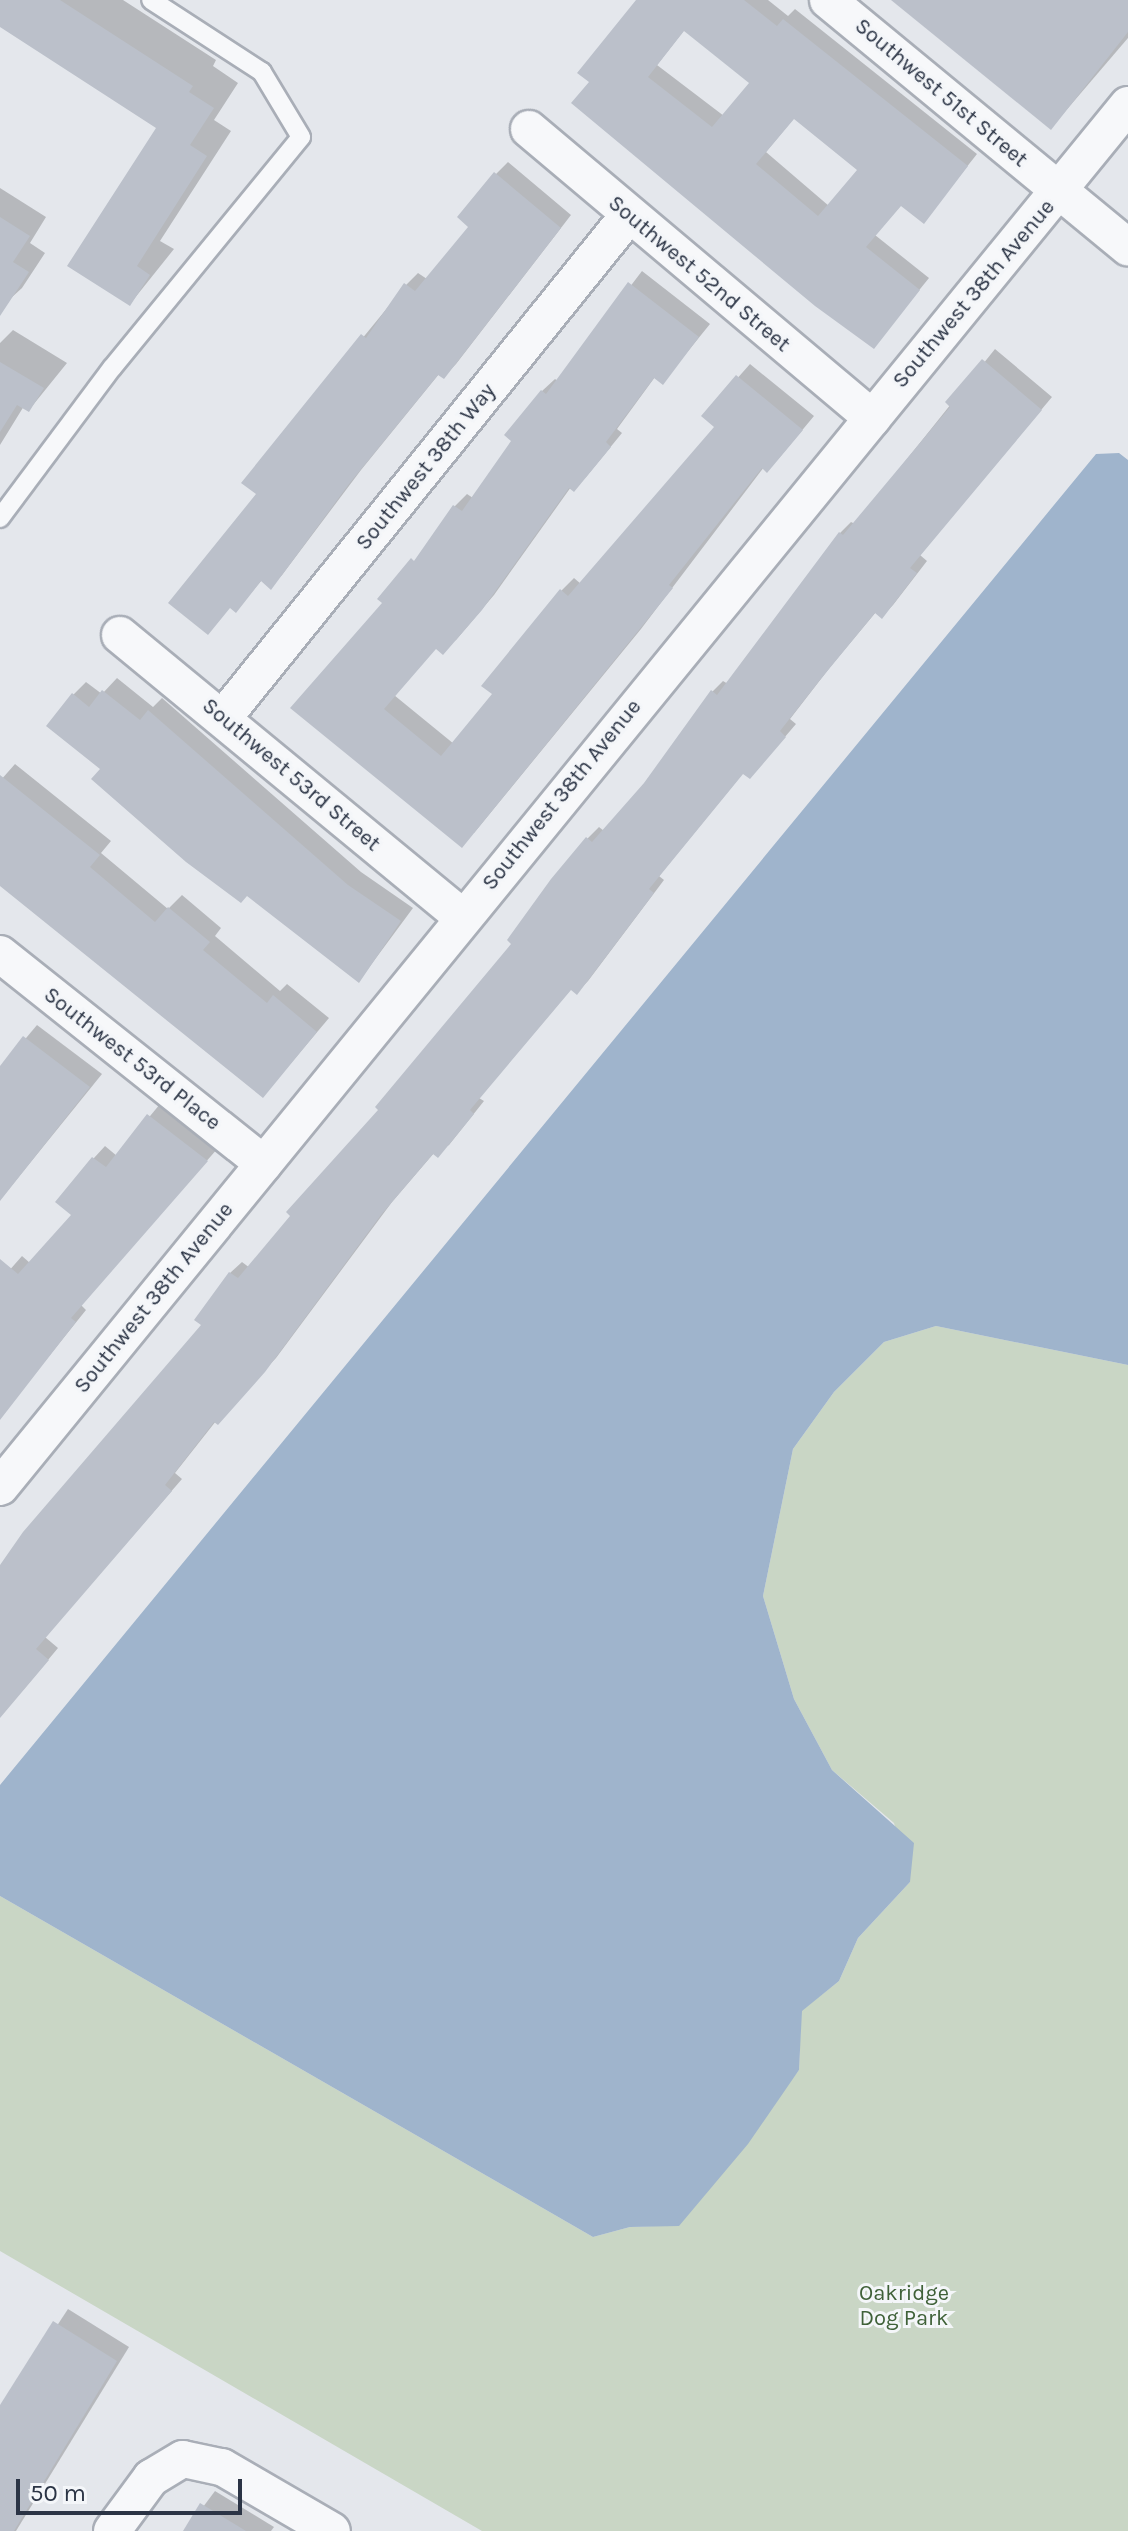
<!DOCTYPE html>
<style>
body{margin:0}
#map{position:relative;width:1128px;height:2531px;overflow:hidden;background:#e4e7ec;font-family:Karla,sans-serif}
div>[style]{position:absolute}
.green>*{inset:0;background:#c9d6c5}
.water>*{inset:0;background:#9fb4cc}
.shadow>*{inset:0;background:#0003}
.building>*{inset:0;background:#bbc0ca}
.roads{filter:drop-shadow(2px 0 #a9aeb7) drop-shadow(-2px 0 #a9aeb7) drop-shadow(0 2px #a9aeb7) drop-shadow(0 -2px #a9aeb7)}
.service>*{height:18px;margin:-9px;padding:0 9px;transform-origin:9px;border-radius:9px;background:#f7f8fa}
.minor>*{height:36px;margin:-18px;padding:0 18px;transform-origin:18px;border-radius:18px;background:#f7f8fa}
span{translate:-50% -50%;white-space:nowrap;text-align:center;line-height:1.15;-webkit-text-stroke:6px #f4f6f9;paint-order:stroke}
.street-label{font-size:22px;color:#2b3445}
.park-label{font-size:22px;color:#3f6138}
.scale{position:absolute;left:16px;top:2479px;width:226px;height:36px;box-sizing:border-box;border:4px solid #2b3445;border-top:0;padding-left:10px;font-size:24px;line-height:28px;white-space:nowrap;color:#2b3445;-webkit-text-stroke:6px #f4f6f9;paint-order:stroke}
</style>
<div id="map">
<div class="green">
<div style="clip-path:polygon(936px 1326px,1128px 1365px,1128px 2531px,482px 2531px,0 2251px,0 1896px,593px 2237px,630px 2227px,679px 2225px,799px 2070px,801px 2011px,839px 1981px,858px 1938px,910px 1882px,894px 1823px,832px 1770px,794px 1699px,763px 1596px,793px 1449px,834px 1392px,884px 1342px)"></div>
</div>
<div class="water">
<div style="clip-path:polygon(1119px 453px,1128px 460px,1128px 1365px,936px 1326px,884px 1342px,834px 1392px,793px 1449px,763px 1596px,794px 1699px,832px 1770px,914px 1843px,910px 1882px,858px 1938px,839px 1981px,802px 2011px,799px 2070px,748px 2144px,679px 2226px,630px 2227px,593px 2237px,0 1896px,0 1785px,1096px 454px)"></div>
</div>
<div class="shadow">
<div style="clip-path:polygon(0 0,123px 0,216px 60px,213px 66px,238px 83px,214px 120px,231px 131px,160px 241px,174px 249px,130px 304px,159px 128px,0 25px)"></div>
<div style="clip-path:polygon(evenodd,639px 0,768px 0,788px 16px,795px 9px,977px 154px,924px 221px,902px 204px,875px 235px,929px 278px,874px 346px,592px 81px,639px 0,685px 29px,752px 83px,724px 116px,657px 65px,685px 29px,639px 0,795px 117px,860px 170px,829px 206px,766px 152px,795px 117px)"></div>
<div style="clip-path:polygon(893px 0,1128px 0,1128px 38px,1051px 128px)"></div>
<div style="clip-path:polygon(508px 162px,571px 215px,456px 364px,443px 377px,439px 374px,361px 470px,282px 575px,270px 587px,262px 580px,236px 610px,259px 494px,244px 483px,406px 285px,418px 273px,427px 279px,471px 227px,496px 174px)"></div>
<div style="clip-path:polygon(0 188px,46px 217px,30px 243px,45px 253px,22px 288px,0 308px)"></div>
<div style="clip-path:polygon(642px 271px,710px 324px,663px 382px,655px 377px,617px 429px,622px 433px,586px 477px,571px 487px,494px 595px,456px 640px,436px 647px,394px 695px,454px 744px,495px 694px,562px 590px,574px 578px,581px 584px,717px 427px,704px 416px,750px 364px,814px 416px,779px 458px,764px 467px,641px 629px,474px 833px,293px 708px,384px 603px,455px 506px,467px 494px,473px 498px,514px 440px,507px 435px,542px 391px,555px 379px,558px 381px)"></div>
<div style="clip-path:polygon(13px 330px,67px 363px,29px 410px,24px 406px,0 445px,0 343px)"></div>
<div style="clip-path:polygon(995px 349px,1052px 397px,920px 555px,927px 561px,893px 605px,882px 616px,876px 612px,831px 666px,790px 719px,796px 724px,761px 765px,744px 772px,659px 876px,664px 880px,588px 981px,577px 992px,572px 988px,479px 1098px,484px 1101px,449px 1145px,434px 1153px,392px 1202px,276px 1358px,216px 1421px,175px 1473px,182px 1479px,45px 1637px,58px 1648px,23px 1690px,0 1691px,0 1566px,204px 1324px,197px 1319px,230px 1273px,242px 1262px,250px 1268px,381px 1110px,514px 943px,553px 881px,588px 838px,599px 827px,604px 831px,646px 784px,712px 692px,723px 681px,728px 684px,840px 533px,851px 522px,855px 524px)"></div>
<div style="clip-path:polygon(117px 678px,153px 707px,162px 698px,361px 872px,413px 908px,359px 981px,103px 768px,73px 695px,86px 682px,102px 694px)"></div>
<div style="clip-path:polygon(15px 764px,111px 841px,101px 853px,168px 909px,182px 895px,221px 928px,215px 936px,280px 991px,287px 984px,329px 1018px,275px 1082px,0 883px,0 781px)"></div>
<div style="clip-path:polygon(37px 1025px,102px 1074px,0 1200px,0 1069px)"></div>
<div style="clip-path:polygon(160px 1104px,218px 1148px,81px 1305px,86px 1310px,0 1417px,0 1281px,22px 1256px,30px 1263px,74px 1215px,58px 1202px,94px 1158px,105px 1146px,117px 1156px)"></div>
<div style="clip-path:polygon(68px 2309px,129px 2347px,16px 2531px,0 2531px,0 2412px)"></div>
<div style="clip-path:polygon(215px 2491px,274px 2527px,271px 2531px,185px 2531px)"></div>
</div>
<div class="building">
<div style="clip-path:polygon(0 0,60px 0,193px 86px,189px 92px,214px 108px,190px 145px,207px 156px,137px 266px,150px 275px,130px 306px,67px 266px,156px 128px,0 27px)"></div>
<div style="clip-path:polygon(evenodd,636px 0,744px 0,777px 26px,783px 19px,968px 166px,924px 224px,901px 206px,866px 247px,920px 290px,874px 349px,815px 306px,571px 103px,589px 82px,577px 73px,636px 0,684px 31px,749px 83px,712px 127px,648px 77px,684px 31px,636px 0,794px 119px,857px 170px,818px 216px,756px 164px,794px 119px)"></div>
<div style="clip-path:polygon(891px 0,1128px 0,1128px 32px,1051px 130px)"></div>
<div style="clip-path:polygon(494px 172px,561px 228px,444px 379px,438px 375px,349px 484px,271px 590px,261px 581px,236px 613px,230px 608px,208px 635px,168px 603px,256px 494px,241px 483px,361px 334px,366px 338px,404px 283px,415px 291px,468px 227px,457px 217px)"></div>
<div style="clip-path:polygon(0 217px,30px 236px,13px 262px,29px 272px,0 316px)"></div>
<div style="clip-path:polygon(628px 282px,699px 337px,663px 385px,654px 378px,606px 442px,611px 447px,574px 492px,569px 488px,482px 610px,443px 655px,436px 649px,384px 709px,441px 756px,492px 694px,481px 686px,560px 589px,568px 596px,714px 427px,701px 416px,736px 375px,803px 430px,767px 473px,762px 468px,669px 585px,673px 588px,462px 848px,290px 708px,382px 603px,377px 599px,411px 558px,414px 561px,453px 505px,462px 511px,511px 441px,504px 435px,541px 390px,546px 394px)"></div>
<div style="clip-path:polygon(982px 359px,1042px 410px,910px 568px,917px 573px,882px 619px,875px 613px,820px 680px,780px 731px,786px 737px,750px 779px,743px 774px,649px 889px,654px 893px,577px 995px,571px 990px,470px 1110px,474px 1114px,438px 1158px,433px 1154px,381px 1215px,265px 1372px,218px 1425px,214px 1422px,165px 1485px,172px 1491px,36px 1649px,49px 1660px,0 1718px,0 1565px,23px 1532px,201px 1325px,194px 1320px,229px 1272px,238px 1278px,290px 1216px,286px 1212px,378px 1110px,375px 1107px,511px 944px,507px 940px,551px 879px,586px 837px,592px 842px,644px 783px,711px 690px,717px 695px,839px 532px,843px 535px,950px 407px,945px 402px)"></div>
<div style="clip-path:polygon(0 362px,44px 388px,29px 412px,17px 405px,0 432px)"></div>
<div style="clip-path:polygon(102px 690px,140px 720px,148px 710px,348px 885px,401px 921px,359px 983px,247px 896px,241px 903px,186px 862px,91px 779px,100px 769px,46px 726px,72px 693px,89px 707px)"></div>
<div style="clip-path:polygon(0 775px,100px 855px,90px 867px,155px 922px,168px 907px,210px 942px,203px 950px,267px 1003px,273px 995px,317px 1032px,263px 1098px,0 886px)"></div>
<div style="clip-path:polygon(23px 1036px,90px 1087px,0 1201px,0 1066px)"></div>
<div style="clip-path:polygon(147px 1114px,208px 1161px,71px 1318px,76px 1322px,0 1420px,0 1259px,18px 1274px,71px 1215px,55px 1202px,92px 1157px,106px 1167px)"></div>
<div style="clip-path:polygon(53px 2321px,117px 2361px,14px 2531px,0 2531px,0 2405px)"></div>
<div style="clip-path:polygon(200px 2503px,246px 2531px,183px 2531px)"></div>
</div>
<div class="roads">
<div class="service">
<div style="left:0;top:518px;width:187px;rotate:-53.3deg"></div>
<div style="left:112px;top:368px;width:298px;rotate:-50.7deg"></div>
<div style="left:301px;top:137px;width:76px;rotate:-121deg"></div>
<div style="left:262px;top:72px;width:132px;rotate:-147deg"></div>
</div>
<div class="minor">
<div style="left:828px;top:0;width:389px;rotate:39.5deg"></div>
<div style="left:529px;top:129px;width:449px;rotate:40.1deg"></div>
<div style="left:120px;top:635px;width:443px;rotate:39.5deg"></div>
<div style="left:223px;top:718px;width:645px;rotate:-51.1deg"></div>
<div style="left:0;top:954px;width:337px;rotate:38.5deg"></div>
<div style="left:0;top:1487px;width:1784px;rotate:-50.78deg"></div>
<div style="left:112px;top:2531px;width:66px;rotate:-53.7deg"></div>
<div style="left:151px;top:2478px;width:37px;rotate:-31deg"></div>
<div style="left:183px;top:2459px;width:40px;rotate:12deg"></div>
<div style="left:222px;top:2467px;width:127px;rotate:30.2deg"></div>
</div>
</div>
<div class="street-label">
<span style="left:941px;top:93px;rotate:40deg">Southwest 51st Street</span>
<span style="left:699px;top:274px;rotate:40deg">Southwest 52nd Street</span>
<span style="left:974px;top:294px;rotate:-50deg">Southwest 38th Avenue</span>
<span style="left:426px;top:467px;rotate:-51deg">Southwest 38th Way</span>
<span style="left:291px;top:775px;rotate:40deg">Southwest 53rd Street</span>
<span style="left:562px;top:795px;rotate:-51deg">Southwest 38th Avenue</span>
<span style="left:132px;top:1059px;rotate:38deg">Southwest 53rd Place</span>
<span style="left:154px;top:1298px;rotate:-51deg">Southwest 38th Avenue</span>
</div>
<div class="park-label">
<span style="left:904px;top:2306px">Oakridge<br>Dog Park</span>
</div>
<div class="scale">50 m</div>
</div>
